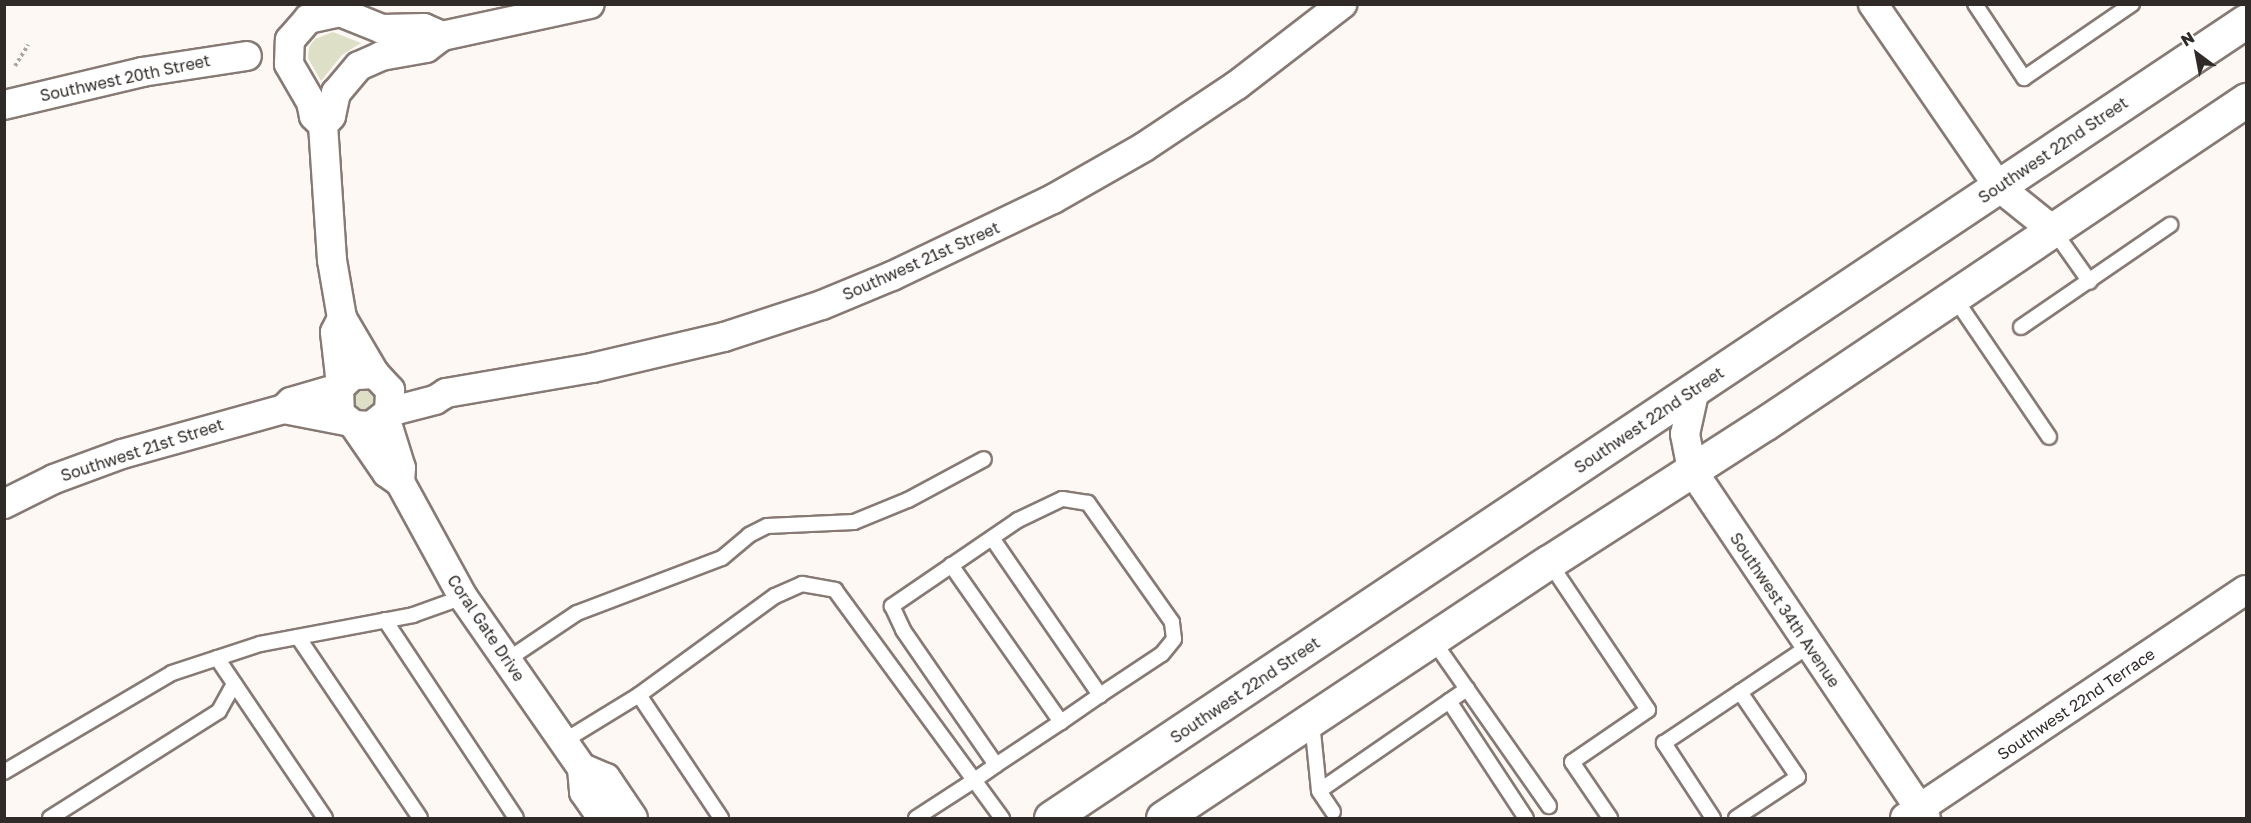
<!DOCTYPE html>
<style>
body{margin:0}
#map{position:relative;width:2251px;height:823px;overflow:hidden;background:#fef8f5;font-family:"Golos Text",sans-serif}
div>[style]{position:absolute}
.green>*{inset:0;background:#dde0c7}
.path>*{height:4px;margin-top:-2px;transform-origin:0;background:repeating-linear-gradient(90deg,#aca7a4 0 3px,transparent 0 6px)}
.roads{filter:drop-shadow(2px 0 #877a74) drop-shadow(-2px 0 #877a74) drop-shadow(0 2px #877a74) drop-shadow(0 -2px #877a74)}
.lane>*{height:14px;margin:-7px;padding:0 7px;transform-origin:7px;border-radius:7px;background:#fff}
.street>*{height:28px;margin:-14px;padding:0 14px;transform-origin:14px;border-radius:14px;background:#fff}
.secondary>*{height:33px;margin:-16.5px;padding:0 16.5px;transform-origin:16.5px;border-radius:16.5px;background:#fff}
span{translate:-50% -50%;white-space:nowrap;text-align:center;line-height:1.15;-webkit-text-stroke:5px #fff;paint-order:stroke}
.street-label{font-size:16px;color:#302b28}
.frame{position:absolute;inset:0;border:6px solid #302b28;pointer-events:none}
.north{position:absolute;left:2167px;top:24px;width:60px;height:60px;-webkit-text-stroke:4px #fff;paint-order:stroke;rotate:328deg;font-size:16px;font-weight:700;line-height:24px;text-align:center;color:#302b28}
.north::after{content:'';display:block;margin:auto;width:21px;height:27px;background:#302b28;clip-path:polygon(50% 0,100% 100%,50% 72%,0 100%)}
</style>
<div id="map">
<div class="green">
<div style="clip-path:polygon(333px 32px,361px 43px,342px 55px,321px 81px,308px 58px,309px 47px,315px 39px)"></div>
<div style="clip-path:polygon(363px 384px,380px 394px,374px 412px,355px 412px,350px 393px)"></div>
</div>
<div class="path">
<div style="left:15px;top:66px;width:25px;rotate:-58deg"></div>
</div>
<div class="roads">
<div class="lane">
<div style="left:1975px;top:4px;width:89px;rotate:56.5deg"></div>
<div style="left:2024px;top:78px;width:131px;rotate:-34.4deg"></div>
<div style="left:2054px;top:231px;width:62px;rotate:54.8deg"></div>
<div style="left:1954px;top:297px;width:169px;rotate:55.8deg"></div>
<div style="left:2021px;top:327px;width:181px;rotate:-34.4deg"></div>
<div style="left:992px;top:538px;width:191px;rotate:55.5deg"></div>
<div style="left:1549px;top:562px;width:178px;rotate:56.2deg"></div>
<div style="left:1648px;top:710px;width:92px;rotate:145.6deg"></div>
<div style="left:1572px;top:762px;width:68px;rotate:55.8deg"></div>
<div style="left:951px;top:565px;width:192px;rotate:55deg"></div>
<div style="left:385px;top:620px;width:237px;rotate:56.5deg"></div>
<div style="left:298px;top:637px;width:218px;rotate:56deg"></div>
<div style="left:217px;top:658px;width:193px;rotate:56deg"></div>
<div style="left:507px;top:660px;width:84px;rotate:-33.9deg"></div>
<div style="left:577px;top:613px;width:155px;rotate:-20.8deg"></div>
<div style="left:722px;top:558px;width:35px;rotate:-40deg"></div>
<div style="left:749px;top:535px;width:20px;rotate:-27deg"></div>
<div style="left:767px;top:526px;width:87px;rotate:-2.6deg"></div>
<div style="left:854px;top:522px;width:58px;rotate:-22.2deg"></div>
<div style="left:908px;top:500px;width:86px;rotate:-28.3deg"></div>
<div style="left:1467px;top:689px;width:143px;rotate:55deg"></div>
<div style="left:639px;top:695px;width:148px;rotate:56.3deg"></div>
<div style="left:1449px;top:701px;width:140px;rotate:56.7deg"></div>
<div style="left:1312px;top:722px;width:69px;rotate:84.2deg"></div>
<div style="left:1319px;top:791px;width:25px;rotate:56deg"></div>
<div style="left:564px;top:741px;width:88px;rotate:-31.5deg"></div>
<div style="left:639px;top:695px;width:168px;rotate:-36.1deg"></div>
<div style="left:775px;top:596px;width:30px;rotate:-24deg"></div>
<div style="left:802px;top:584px;width:34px;rotate:10deg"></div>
<div style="left:835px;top:590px;width:283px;rotate:53.8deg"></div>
<div style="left:4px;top:772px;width:195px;rotate:-30.5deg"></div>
<div style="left:172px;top:673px;width:93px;rotate:-18.2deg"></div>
<div style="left:260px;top:644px;width:156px;rotate:-10.7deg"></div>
<div style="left:413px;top:615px;width:53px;rotate:-19.8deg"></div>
<div style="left:1319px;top:791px;width:180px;rotate:-34.6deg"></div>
<div style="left:1467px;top:689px;width:61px;rotate:-125deg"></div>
<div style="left:50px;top:818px;width:200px;rotate:-32.3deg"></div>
<div style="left:219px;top:711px;width:31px;rotate:-61deg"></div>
<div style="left:916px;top:818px;width:72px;rotate:-33deg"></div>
<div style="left:976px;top:779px;width:24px;rotate:-35deg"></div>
<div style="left:996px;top:765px;width:78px;rotate:-33.5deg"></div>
<div style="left:1061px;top:722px;width:47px;rotate:-34.7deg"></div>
<div style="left:1100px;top:695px;width:74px;rotate:-33.5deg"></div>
<div style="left:1162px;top:654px;width:19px;rotate:-51deg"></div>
<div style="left:1174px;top:639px;width:17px;rotate:-97deg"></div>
<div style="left:1172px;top:622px;width:146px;rotate:-125.2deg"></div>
<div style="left:1088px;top:503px;width:26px;rotate:-171deg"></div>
<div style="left:1062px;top:499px;width:49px;rotate:154.5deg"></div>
<div style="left:1018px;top:520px;width:153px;rotate:145.7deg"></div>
<div style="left:892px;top:606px;width:26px;rotate:65deg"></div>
<div style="left:903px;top:630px;width:164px;rotate:55.4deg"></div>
<div style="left:1713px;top:818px;width:90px;rotate:-123.2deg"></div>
<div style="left:1664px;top:743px;width:174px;rotate:-33.8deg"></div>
<div style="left:1736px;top:818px;width:74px;rotate:-33.5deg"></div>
<div style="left:1798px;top:777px;width:103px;rotate:-124.3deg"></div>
</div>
<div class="street">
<div style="left:1873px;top:4px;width:222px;rotate:55.5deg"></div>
<div style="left:1999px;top:187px;width:70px;rotate:38.7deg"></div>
<div style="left:4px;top:105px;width:142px;rotate:-13.4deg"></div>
<div style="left:142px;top:72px;width:106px;rotate:-8.7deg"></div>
<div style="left:323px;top:125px;width:13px;rotate:-135deg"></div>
<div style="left:314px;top:116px;width:14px;rotate:-102deg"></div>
<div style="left:311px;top:102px;width:44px;rotate:-120.1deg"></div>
<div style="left:289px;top:64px;width:24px;rotate:-88deg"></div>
<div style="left:290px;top:40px;width:28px;rotate:-49deg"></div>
<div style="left:308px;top:19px;width:33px;rotate:-12deg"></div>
<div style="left:340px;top:12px;width:45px;rotate:22deg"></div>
<div style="left:382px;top:29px;width:42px;rotate:-1.4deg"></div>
<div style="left:424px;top:28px;width:20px;rotate:24deg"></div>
<div style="left:375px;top:374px;width:65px;rotate:-120.5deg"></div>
<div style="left:342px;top:318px;width:59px;rotate:-99.8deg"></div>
<div style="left:332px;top:260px;width:135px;rotate:-93.8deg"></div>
<div style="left:323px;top:125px;width:12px;rotate:-48deg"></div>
<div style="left:331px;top:116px;width:24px;rotate:-78deg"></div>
<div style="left:336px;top:93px;width:35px;rotate:-50deg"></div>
<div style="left:359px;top:66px;width:24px;rotate:-24deg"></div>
<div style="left:381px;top:56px;width:46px;rotate:-10.1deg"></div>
<div style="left:426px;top:48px;width:20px;rotate:-37deg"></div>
<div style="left:442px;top:36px;width:151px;rotate:-12.2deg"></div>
<div style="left:341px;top:385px;width:53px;rotate:-96.5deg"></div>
<div style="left:335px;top:332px;width:16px;rotate:-63deg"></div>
<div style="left:1695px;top:389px;width:46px;rotate:102.5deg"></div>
<div style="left:1685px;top:434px;width:37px;rotate:79deg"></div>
<div style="left:1692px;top:470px;width:419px;rotate:56.1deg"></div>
<div style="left:284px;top:409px;width:63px;rotate:11deg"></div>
<div style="left:389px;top:412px;width:22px;rotate:-87deg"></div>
<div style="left:390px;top:390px;width:22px;rotate:-133deg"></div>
<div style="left:375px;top:374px;width:22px;rotate:177deg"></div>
<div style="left:353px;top:375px;width:19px;rotate:137deg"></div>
<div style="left:339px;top:388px;width:26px;rotate:88deg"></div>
<div style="left:340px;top:414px;width:18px;rotate:38deg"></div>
<div style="left:354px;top:425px;width:17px;rotate:3deg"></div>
<div style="left:371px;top:426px;width:23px;rotate:-38deg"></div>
<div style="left:389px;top:412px;width:48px;rotate:-14.6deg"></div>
<div style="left:435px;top:400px;width:13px;rotate:-32deg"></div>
<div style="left:446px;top:393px;width:148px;rotate:-9.7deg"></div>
<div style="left:592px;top:368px;width:136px;rotate:-13.2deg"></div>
<div style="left:724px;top:337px;width:103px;rotate:-18.1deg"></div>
<div style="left:822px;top:305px;width:76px;rotate:-22.5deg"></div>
<div style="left:892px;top:276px;width:178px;rotate:-25.6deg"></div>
<div style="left:1053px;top:199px;width:105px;rotate:-29.7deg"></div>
<div style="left:1144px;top:147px;width:112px;rotate:-33.7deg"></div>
<div style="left:1237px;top:85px;width:133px;rotate:-37.6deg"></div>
<div style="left:385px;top:417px;width:53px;rotate:72.6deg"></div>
<div style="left:401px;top:468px;width:14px;rotate:94deg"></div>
<div style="left:354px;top:425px;width:58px;rotate:55.5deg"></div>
<div style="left:387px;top:473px;width:16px;rotate:35deg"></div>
<div style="left:400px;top:482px;width:131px;rotate:61.3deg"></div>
<div style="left:463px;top:597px;width:208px;rotate:55.2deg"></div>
<div style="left:582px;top:768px;width:24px;rotate:85deg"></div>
<div style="left:584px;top:792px;width:32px;rotate:55deg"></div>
<div style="left:4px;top:504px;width:56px;rotate:-26.6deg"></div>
<div style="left:54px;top:479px;width:72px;rotate:-20.2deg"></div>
<div style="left:122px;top:454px;width:168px;rotate:-15.5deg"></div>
<div style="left:284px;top:409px;width:10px;rotate:-45deg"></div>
<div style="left:291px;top:402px;width:50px;rotate:-16.3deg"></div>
<div style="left:582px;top:768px;width:26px;rotate:23deg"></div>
<div style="left:606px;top:778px;width:48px;rotate:56deg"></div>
<div style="left:1905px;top:818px;width:410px;rotate:-33.8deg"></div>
</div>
<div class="secondary">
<div style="left:1051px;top:818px;width:1436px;rotate:-33.7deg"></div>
<div style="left:1163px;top:818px;width:463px;rotate:-33.6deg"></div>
<div style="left:1549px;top:562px;width:255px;rotate:-32.7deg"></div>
<div style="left:1764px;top:424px;width:581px;rotate:-33.91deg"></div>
</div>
</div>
<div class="street-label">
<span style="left:125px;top:78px;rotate:-12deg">Southwest 20th Street</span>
<span style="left:2053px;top:150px;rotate:-34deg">Southwest 22nd Street</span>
<span style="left:921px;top:261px;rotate:-24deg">Southwest 21st Street</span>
<span style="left:1649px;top:420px;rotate:-34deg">Southwest 22nd Street</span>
<span style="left:142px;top:450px;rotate:-18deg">Southwest 21st Street</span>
<span style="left:1785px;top:610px;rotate:56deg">Southwest 34th Avenue</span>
<span style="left:486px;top:628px;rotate:56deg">Coral Gate Drive</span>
<span style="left:1245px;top:690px;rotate:-34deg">Southwest 22nd Street</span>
<span style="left:2076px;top:704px;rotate:-34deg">Southwest 22nd Terrace</span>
</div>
<div class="frame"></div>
<div class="north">N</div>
</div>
